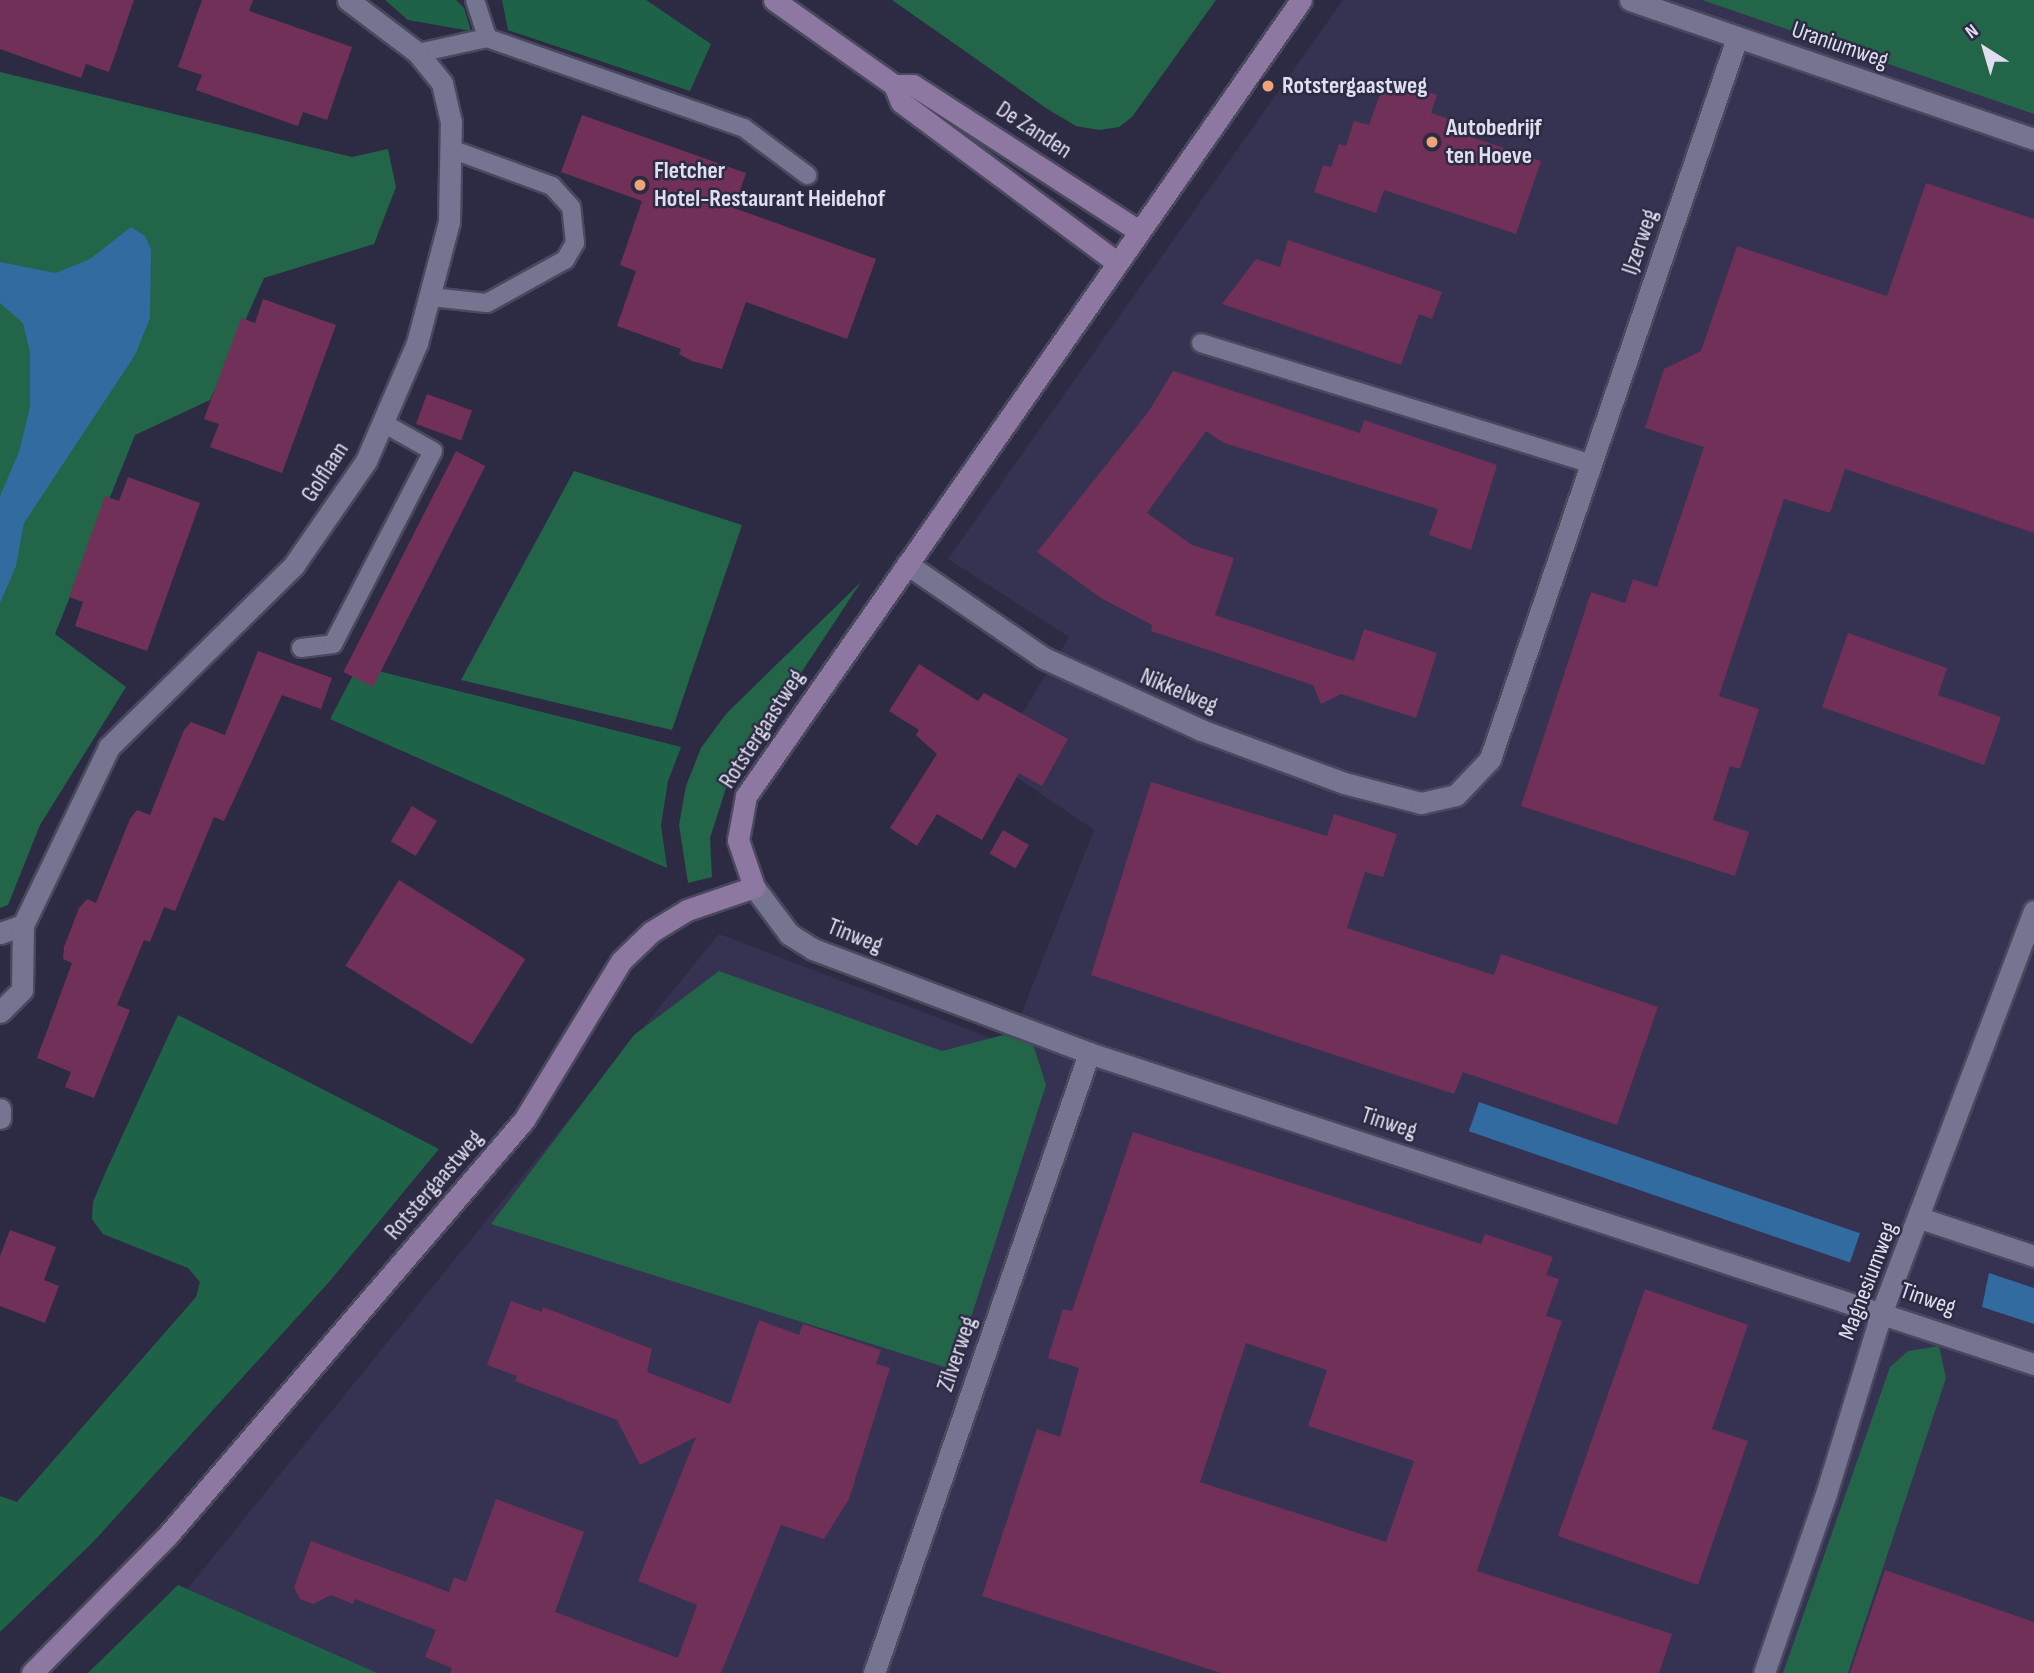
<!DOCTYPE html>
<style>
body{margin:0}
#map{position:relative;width:2034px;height:1673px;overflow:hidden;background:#2d2b44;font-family:"Sofia Sans Condensed",sans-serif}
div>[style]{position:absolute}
.built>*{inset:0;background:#353252}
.green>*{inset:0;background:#226549}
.forest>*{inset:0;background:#1e6347}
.water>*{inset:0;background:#316ba0;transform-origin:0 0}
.building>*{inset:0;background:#713057;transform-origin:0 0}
.roads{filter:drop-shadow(2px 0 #4a485d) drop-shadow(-2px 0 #4a485d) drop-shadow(0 2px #4a485d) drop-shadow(0 -2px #4a485d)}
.lane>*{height:18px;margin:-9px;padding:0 9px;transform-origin:9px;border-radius:9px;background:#757491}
.street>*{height:21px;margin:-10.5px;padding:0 10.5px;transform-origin:10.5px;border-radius:10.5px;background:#757491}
.secondary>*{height:21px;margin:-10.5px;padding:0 10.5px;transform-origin:10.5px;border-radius:10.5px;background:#8d78a1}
.dots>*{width:19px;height:19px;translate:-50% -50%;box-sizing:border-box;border:4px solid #2d2b44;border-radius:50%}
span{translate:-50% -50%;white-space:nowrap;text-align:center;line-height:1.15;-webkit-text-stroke:5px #2d2b44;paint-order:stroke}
.street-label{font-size:24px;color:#dfdfef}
.poi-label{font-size:24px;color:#dfdfef;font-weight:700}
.left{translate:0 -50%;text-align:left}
.north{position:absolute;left:1950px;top:14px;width:70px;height:70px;-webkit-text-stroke:5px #2d2b44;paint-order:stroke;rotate:323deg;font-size:19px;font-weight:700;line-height:28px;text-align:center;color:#dfdfef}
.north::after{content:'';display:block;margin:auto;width:24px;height:32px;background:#dfdfef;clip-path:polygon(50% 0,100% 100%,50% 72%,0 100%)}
</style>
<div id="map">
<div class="built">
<div style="clip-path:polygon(1343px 0,1777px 0,2034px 85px,2034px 1673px,371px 1673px,184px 1593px,719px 934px,1009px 1045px,1094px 830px,993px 761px,1069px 637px,948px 559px)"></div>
</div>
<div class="green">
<div style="clip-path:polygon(892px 0,1216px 0,1132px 117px,1119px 127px,1099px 130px,1076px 126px,1049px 110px)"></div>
<div style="clip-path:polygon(1702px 0,2034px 0,2034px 114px)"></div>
<div style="clip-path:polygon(0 72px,352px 157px,388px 149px,396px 187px,374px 244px,264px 278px,210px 400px,135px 435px,55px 634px,126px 687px,40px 825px,8px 905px,0 908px)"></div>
<div style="clip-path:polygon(574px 471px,742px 525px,672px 730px,461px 680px)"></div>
<div style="clip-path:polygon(861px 582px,727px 785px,710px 838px,712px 877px,688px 883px,679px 825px,686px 786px,701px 748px,726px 714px)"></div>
<div style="clip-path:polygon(719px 971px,942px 1051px,1003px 1035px,1033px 1044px,1046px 1085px,954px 1370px,491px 1224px,634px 1035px)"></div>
<div style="clip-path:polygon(1939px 1346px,1946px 1378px,1848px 1673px,1783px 1673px,1890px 1367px,1908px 1351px)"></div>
</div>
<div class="forest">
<div style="clip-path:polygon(385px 0,456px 0,464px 8px,471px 31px,408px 20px)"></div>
<div style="clip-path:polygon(502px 0,646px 0,711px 44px,690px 91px,508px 30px)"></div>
<div style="clip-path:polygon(358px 666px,681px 747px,668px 781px,661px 825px,667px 868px,330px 719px)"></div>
<div style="clip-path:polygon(178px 1015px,439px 1149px,329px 1282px,93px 1542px,0 1632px,0 1496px,17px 1502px,196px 1297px,200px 1282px,188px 1268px,103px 1234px,92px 1219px,93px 1202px,107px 1169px)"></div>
<div style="clip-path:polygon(178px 1585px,377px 1673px,88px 1673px)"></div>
</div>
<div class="water">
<div style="clip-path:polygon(131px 227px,145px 236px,151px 249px,150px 318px,135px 355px,24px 523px,16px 566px,0 603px,0 496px,19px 452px,30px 407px,30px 352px,23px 323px,0 303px,0 262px,56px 273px,90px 259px)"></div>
<div style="left:1479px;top:1102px;width:403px;height:31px;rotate:19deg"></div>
<div style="clip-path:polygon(1989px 1273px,2034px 1288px,2034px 1324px,1982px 1307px)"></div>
</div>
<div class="building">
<div style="clip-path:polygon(0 0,134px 0,109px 72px,86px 64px,81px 78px,0 49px)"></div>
<div style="clip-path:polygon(202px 0,253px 0,249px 11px,352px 47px,327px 120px,303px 112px,298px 126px,196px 90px,202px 75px,178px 67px)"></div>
<div style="clip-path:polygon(1386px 77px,1437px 95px,1431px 113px,1470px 126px,1466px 135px,1541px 161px,1516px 234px,1384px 190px,1376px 213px,1314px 192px,1323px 165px,1331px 167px,1339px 144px,1346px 146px,1354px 121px,1369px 125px)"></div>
<div style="clip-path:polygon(582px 115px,746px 173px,734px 208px,876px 259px,847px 339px,746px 302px,722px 369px,692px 361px,679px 354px,681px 349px,617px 326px,636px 271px,620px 265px,642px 201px,561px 172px)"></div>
<div style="clip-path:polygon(1926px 183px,2034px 219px,2034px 533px,1845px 469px,1830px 513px,1784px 499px,1719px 696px,1759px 709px,1740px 769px,1730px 766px,1713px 820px,1749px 832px,1735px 876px,1521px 806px,1591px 592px,1625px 603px,1633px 579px,1657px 587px,1704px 447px,1645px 428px,1664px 369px,1701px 351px,1737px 246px,1887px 296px)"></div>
<div style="clip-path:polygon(1288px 240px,1442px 292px,1432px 319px,1419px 314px,1401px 365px,1222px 304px,1256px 259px,1280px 267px)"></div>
<div style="clip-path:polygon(263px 299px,336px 325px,282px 473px,210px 447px,219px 424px,204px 419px,241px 318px,255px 323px)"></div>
<div style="clip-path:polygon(1173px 371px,1360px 433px,1364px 420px,1497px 465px,1471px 550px,1429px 535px,1438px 509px,1224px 443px,1206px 431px,1147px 513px,1192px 545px,1234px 558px,1215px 615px,1354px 661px,1364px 629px,1437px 653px,1416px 718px,1341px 694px,1321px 704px,1313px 685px,1151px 631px,1152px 625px,1101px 598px,1037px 552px,1149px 411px)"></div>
<div style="left:427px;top:394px;width:48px;height:32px;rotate:20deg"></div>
<div style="left:456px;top:451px;width:33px;height:248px;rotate:27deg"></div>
<div style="clip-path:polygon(128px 477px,200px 503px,147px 651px,75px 626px,83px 602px,69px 597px,105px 496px,119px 501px)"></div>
<div style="clip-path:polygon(1848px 633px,1947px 668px,1938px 695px,2001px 717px,1984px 765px,1822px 707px)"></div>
<div style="clip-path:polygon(258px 651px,332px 678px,321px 709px,282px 695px,224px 821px,214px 817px,175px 911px,164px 907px,150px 942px,144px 940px,117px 1005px,130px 1010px,94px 1098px,65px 1087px,71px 1072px,37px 1058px,72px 963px,63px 959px,64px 947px,79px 908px,87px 899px,96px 903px,130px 819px,137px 810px,150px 815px,184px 730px,191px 722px,225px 735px)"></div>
<div style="clip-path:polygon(919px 664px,978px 701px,984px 693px,1068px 739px,1042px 786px,1019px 773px,982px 840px,937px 814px,917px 846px,890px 828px,937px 754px,916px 735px,919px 730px,889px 711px)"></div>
<div style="clip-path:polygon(1151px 782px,1327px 836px,1334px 814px,1397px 834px,1383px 877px,1365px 872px,1347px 928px,1494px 975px,1501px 954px,1658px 1007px,1617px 1125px,1463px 1072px,1454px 1094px,1091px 975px)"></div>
<div style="left:412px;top:806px;width:29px;height:41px;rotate:31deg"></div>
<div style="left:1003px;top:830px;width:30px;height:27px;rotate:30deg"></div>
<div style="left:399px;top:880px;width:149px;height:101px;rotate:32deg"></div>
<div style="clip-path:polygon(evenodd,1133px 1132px,1481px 1244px,1485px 1234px,1553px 1257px,1546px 1275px,1559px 1279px,1546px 1316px,1562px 1321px,1477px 1571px,1672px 1634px,1659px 1673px,1221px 1673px,982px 1596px,1037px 1429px,1060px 1437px,1079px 1368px,1048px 1358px,1063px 1309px,1072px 1311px,1133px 1132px,1246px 1343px,1327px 1370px,1308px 1426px,1414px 1461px,1386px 1542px,1200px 1482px,1246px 1343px)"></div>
<div style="clip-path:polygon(10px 1230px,56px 1247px,44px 1280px,59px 1286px,45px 1323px,0 1306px,0 1256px)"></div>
<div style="clip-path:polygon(1645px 1289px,1748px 1325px,1712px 1429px,1748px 1441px,1698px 1585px,1558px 1536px)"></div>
<div style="clip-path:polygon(511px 1301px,542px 1312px,543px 1307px,652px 1349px,647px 1372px,730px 1404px,759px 1320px,799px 1335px,803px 1324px,881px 1350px,876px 1364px,890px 1368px,849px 1499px,824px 1539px,781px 1525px,721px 1673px,450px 1673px,452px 1668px,425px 1657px,436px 1630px,355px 1599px,353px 1604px,331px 1595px,313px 1604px,300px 1599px,294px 1587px,311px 1541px,449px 1592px,454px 1577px,466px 1582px,496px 1499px,584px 1532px,555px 1612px,678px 1658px,697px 1605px,638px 1581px,696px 1437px,640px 1465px,617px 1420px,515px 1381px,517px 1376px,487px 1365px)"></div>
<div style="clip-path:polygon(1885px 1570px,2034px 1622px,2034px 1673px,1850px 1673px)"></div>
</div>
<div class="roads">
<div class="lane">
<div style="left:475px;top:0;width:40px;rotate:72deg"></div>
<div style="left:418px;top:53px;width:71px;rotate:-12.3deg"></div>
<div style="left:487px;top:38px;width:272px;rotate:19.3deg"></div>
<div style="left:744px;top:128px;width:79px;rotate:36.7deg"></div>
<div style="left:431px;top:297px;width:56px;rotate:6.1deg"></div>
<div style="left:487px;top:303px;width:89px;rotate:-28.9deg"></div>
<div style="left:565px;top:260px;width:20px;rotate:-60deg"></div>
<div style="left:575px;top:243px;width:36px;rotate:-96deg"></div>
<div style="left:571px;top:207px;width:28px;rotate:-132deg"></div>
<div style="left:552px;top:186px;width:108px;rotate:-159.9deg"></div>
<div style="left:1201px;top:343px;width:409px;rotate:17.2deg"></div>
<div style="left:301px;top:648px;width:32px;rotate:-7deg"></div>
<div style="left:333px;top:644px;width:217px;rotate:-62.6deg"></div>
<div style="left:433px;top:451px;width:57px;rotate:-150.8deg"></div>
</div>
<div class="street">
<div style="left:1630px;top:0;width:427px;rotate:19deg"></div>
<div style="left:907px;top:564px;width:166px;rotate:34.5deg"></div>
<div style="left:1044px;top:658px;width:173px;rotate:24.6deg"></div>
<div style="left:1201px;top:730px;width:153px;rotate:20.3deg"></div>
<div style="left:1344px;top:783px;width:80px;rotate:14.6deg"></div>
<div style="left:1421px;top:803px;width:36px;rotate:-13deg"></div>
<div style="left:1456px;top:795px;width:50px;rotate:-46.6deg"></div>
<div style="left:1490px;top:759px;width:762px;rotate:-71.09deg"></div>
<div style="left:754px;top:887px;width:59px;rotate:53.3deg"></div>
<div style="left:789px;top:934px;width:28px;rotate:32deg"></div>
<div style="left:813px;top:949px;width:295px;rotate:20.6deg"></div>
<div style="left:1089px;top:1053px;width:995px;rotate:18.22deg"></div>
<div style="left:0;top:933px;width:24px;rotate:-19deg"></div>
<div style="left:0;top:1012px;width:31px;rotate:-45deg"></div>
<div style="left:22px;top:990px;width:65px;rotate:-89.1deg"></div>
<div style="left:23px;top:925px;width:198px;rotate:-64.2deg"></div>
<div style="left:109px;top:747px;width:260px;rotate:-44.5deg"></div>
<div style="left:294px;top:565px;width:126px;rotate:-55.3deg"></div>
<div style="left:366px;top:461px;width:129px;rotate:-66.6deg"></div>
<div style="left:417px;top:343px;width:125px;rotate:-75.2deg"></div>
<div style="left:449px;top:222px;width:100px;rotate:-88.9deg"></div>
<div style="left:451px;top:122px;width:40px;rotate:-103deg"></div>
<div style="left:442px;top:83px;width:38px;rotate:-129deg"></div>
<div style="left:418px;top:53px;width:88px;rotate:-142.9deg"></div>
<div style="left:0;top:1109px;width:9px;rotate:90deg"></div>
<div style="left:1920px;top:1218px;width:120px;rotate:18.4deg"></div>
<div style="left:874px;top:1673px;width:656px;rotate:-70.87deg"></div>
<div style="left:1764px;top:1673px;width:189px;rotate:-70.9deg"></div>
<div style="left:1826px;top:1494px;width:191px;rotate:-73deg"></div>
<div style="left:1882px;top:1311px;width:428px;rotate:-69.2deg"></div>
</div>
<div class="secondary">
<div style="left:774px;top:0;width:147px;rotate:35.3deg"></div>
<div style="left:894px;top:85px;width:18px;rotate:68deg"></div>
<div style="left:901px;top:102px;width:270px;rotate:36.6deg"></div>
<div style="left:894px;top:85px;width:19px"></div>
<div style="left:913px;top:85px;width:270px;rotate:32.9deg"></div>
<div style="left:32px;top:1673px;width:194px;rotate:-45.4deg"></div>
<div style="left:168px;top:1535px;width:547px;rotate:-49.38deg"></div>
<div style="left:524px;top:1120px;width:186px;rotate:-58.6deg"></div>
<div style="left:621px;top:961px;width:42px;rotate:-44deg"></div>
<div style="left:651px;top:932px;width:42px;rotate:-31.4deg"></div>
<div style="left:687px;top:910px;width:71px;rotate:-18.9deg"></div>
<div style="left:754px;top:887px;width:50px;rotate:-108.8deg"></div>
<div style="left:738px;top:840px;width:45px;rotate:-79.7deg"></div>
<div style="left:746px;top:796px;width:970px;rotate:-55.11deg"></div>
</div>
</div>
<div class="dots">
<div style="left:1268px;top:86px;background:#efa377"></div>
<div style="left:1432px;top:142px;background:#efa377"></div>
<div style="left:640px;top:185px;background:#efa377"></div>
</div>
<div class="street-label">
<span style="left:1840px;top:45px;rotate:19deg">Uraniumweg</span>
<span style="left:1034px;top:130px;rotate:33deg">De Zanden</span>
<span style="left:1640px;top:242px;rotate:-71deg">IJzerweg</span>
<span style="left:325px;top:472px;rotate:-57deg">Golflaan</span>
<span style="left:1179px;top:691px;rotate:23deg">Nikkelweg</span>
<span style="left:762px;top:729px;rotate:-57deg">Rotstergaastweg</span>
<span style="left:855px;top:936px;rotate:22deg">Tinweg</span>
<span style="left:1389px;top:1123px;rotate:18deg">Tinweg</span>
<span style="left:434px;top:1185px;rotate:-49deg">Rotstergaastweg</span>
<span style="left:1868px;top:1281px;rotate:-69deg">Magnesiumweg</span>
<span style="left:1928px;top:1299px;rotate:19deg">Tinweg</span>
<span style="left:957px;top:1354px;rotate:-71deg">Zilverweg</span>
</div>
<div class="poi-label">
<span class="left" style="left:1282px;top:86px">Rotstergaastweg</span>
<span class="left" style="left:1446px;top:142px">Autobedrijf<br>ten Hoeve</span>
<span class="left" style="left:654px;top:185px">Fletcher<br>Hotel-Restaurant Heidehof</span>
</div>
<div class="north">N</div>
</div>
